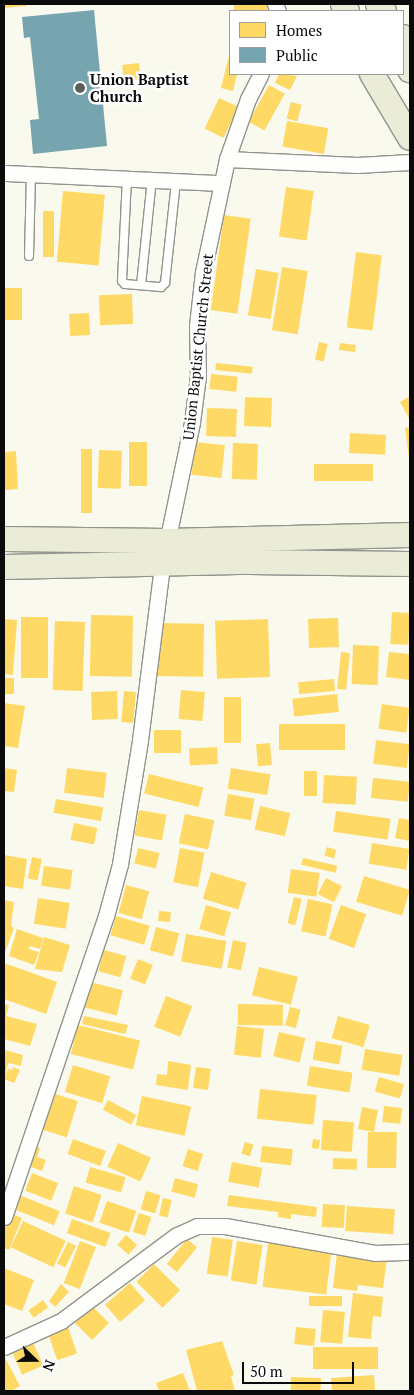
<!DOCTYPE html>
<style>
body{margin:0}
#map{position:relative;width:414px;height:1395px;overflow:hidden;background:#f9faed;font-family:"PT Serif",serif}
div>[style]{position:absolute}
.homes>*{inset:0;background:#ffd966;transform-origin:0 0}
.public>*{inset:0;background:#76a5af}
.roads{filter:drop-shadow(1px 0 #92938d) drop-shadow(-1px 0 #92938d) drop-shadow(0 1px #92938d) drop-shadow(0 -1px #92938d)}
.lane>*{height:8px;margin:-4px;padding:0 4px;transform-origin:4px;border-radius:4px;background:#fefefc}
.street>*{height:15px;margin:-7.5px;padding:0 7.5px;transform-origin:7.5px;border-radius:7.5px;background:#fefefc}
.primary>*{height:24px;margin:-12px;padding:0 12px;transform-origin:12px;border-radius:12px;background:#ebecd7}
.dots>*{width:14px;height:14px;translate:-50% -50%;box-sizing:border-box;border:2px solid #fff;border-radius:50%}
span{translate:-50% -50%;white-space:nowrap;text-align:center;line-height:1.15;-webkit-text-stroke:5px #fff;paint-order:stroke}
.poi-label{font-size:15px;color:#0b0b0b;font-weight:700}
.left{translate:0 -50%;text-align:left}
.street-label{font-size:15px;color:#0b0b0b}
.frame{position:absolute;inset:0;border:5px solid #0b0b0b;pointer-events:none}
.legend{position:absolute;left:229px;top:10px;width:175px;height:65px;box-sizing:border-box;background:#fff;border:1px solid #9d9d9d;margin:0;padding:6px 9px;list-style:none;font-size:15px;color:#0b0b0b}
.legend li{display:flex;align-items:center;gap:10px;height:25px}
.legend b{width:25px;border:1px solid #9d9d9d}
.north{position:absolute;left:10px;top:1335px;width:50px;height:50px;-webkit-text-stroke:4px #fff;paint-order:stroke;rotate:112deg;font-size:14px;font-weight:700;line-height:20px;text-align:center;color:#0b0b0b}
.north::after{content:'';display:block;margin:auto;width:18px;height:22px;background:#0b0b0b;clip-path:polygon(50% 0,100% 100%,50% 72%,0 100%)}
.scale{position:absolute;left:242px;top:1362px;width:112px;height:22px;box-sizing:border-box;border:2px solid #0b0b0b;border-top:0;padding-left:6px;font-size:15px;line-height:18px;white-space:nowrap;color:#0b0b0b;-webkit-text-stroke:4px #fff;paint-order:stroke}
</style>
<div id="map">
<div class="homes">
<div style="clip-path:polygon(4px 4px,25px 4px,26px 6px,4px 8px)"></div>
<div style="left:234px;top:4px;width:33px;height:7px"></div>
<div style="clip-path:polygon(230px 52px,230px 74px,237px 74px,233px 91px,221px 88px)"></div>
<div style="left:139px;top:63px;width:16px;height:17px;rotate:83deg"></div>
<div style="clip-path:polygon(279px 74px,297px 76px,290px 90px,275px 83px)"></div>
<div style="left:269px;top:85px;width:18px;height:42px;rotate:29deg"></div>
<div style="left:219px;top:98px;width:21px;height:34px;rotate:25deg"></div>
<div style="left:291px;top:102px;width:11px;height:17px;rotate:15deg"></div>
<div style="left:287px;top:121px;width:42px;height:26px;rotate:10deg"></div>
<div style="left:286px;top:187px;width:28px;height:50px;rotate:8deg"></div>
<div style="left:63px;top:191px;width:42px;height:71px;rotate:5deg"></div>
<div style="left:43px;top:211px;width:11px;height:46px"></div>
<div style="left:224px;top:215px;width:27px;height:96px;rotate:8deg"></div>
<div style="left:356px;top:252px;width:26px;height:76px;rotate:7deg"></div>
<div style="left:282px;top:267px;width:26px;height:64px;rotate:9deg"></div>
<div style="left:256px;top:269px;width:23px;height:47px;rotate:10deg"></div>
<div style="left:4px;top:288px;width:18px;height:32px"></div>
<div style="left:132px;top:294px;width:30px;height:33px;rotate:88deg"></div>
<div style="left:89px;top:313px;width:22px;height:20px;rotate:87deg"></div>
<div style="left:319px;top:342px;width:9px;height:18px;rotate:13deg"></div>
<div style="left:340px;top:343px;width:16px;height:7px;rotate:7deg"></div>
<div style="left:216px;top:363px;width:37px;height:7px;rotate:6deg"></div>
<div style="left:211px;top:374px;width:27px;height:15px;rotate:6deg"></div>
<div style="clip-path:polygon(410px 396px,410px 420px,400px 402px)"></div>
<div style="left:245px;top:397px;width:27px;height:29px;rotate:2deg"></div>
<div style="left:207px;top:408px;width:30px;height:28px;rotate:2deg"></div>
<div style="clip-path:polygon(410px 427px,410px 458px,409px 458px,405px 428px)"></div>
<div style="left:350px;top:433px;width:36px;height:20px;rotate:3deg"></div>
<div style="left:129px;top:442px;width:18px;height:44px"></div>
<div style="left:195px;top:442px;width:30px;height:33px;rotate:6deg"></div>
<div style="left:233px;top:443px;width:25px;height:36px;rotate:2deg"></div>
<div style="left:81px;top:449px;width:11px;height:64px"></div>
<div style="left:99px;top:450px;width:23px;height:38px;rotate:2deg"></div>
<div style="clip-path:polygon(16px 451px,18px 489px,4px 490px,4px 452px)"></div>
<div style="left:373px;top:464px;width:17px;height:59px;rotate:90deg"></div>
<div style="left:392px;top:612px;width:18px;height:32px;rotate:3deg"></div>
<div style="left:91px;top:615px;width:42px;height:61px;rotate:1deg"></div>
<div style="left:21px;top:617px;width:27px;height:61px"></div>
<div style="left:338px;top:618px;width:29px;height:30px;rotate:88deg"></div>
<div style="clip-path:polygon(4px 619px,17px 620px,13px 675px,4px 674px)"></div>
<div style="left:268px;top:619px;width:58px;height:53px;rotate:88deg"></div>
<div style="left:55px;top:621px;width:30px;height:69px;rotate:2deg"></div>
<div style="left:155px;top:623px;width:49px;height:53px;rotate:1deg"></div>
<div style="left:353px;top:645px;width:26px;height:39px;rotate:2deg"></div>
<div style="left:341px;top:652px;width:9px;height:37px;rotate:6deg"></div>
<div style="clip-path:polygon(389px 652px,410px 654px,410px 680px,386px 677px)"></div>
<div style="left:14px;top:678px;width:16px;height:10px;rotate:90deg"></div>
<div style="left:334px;top:679px;width:12px;height:36px;rotate:85deg"></div>
<div style="left:181px;top:690px;width:24px;height:29px;rotate:5deg"></div>
<div style="left:117px;top:691px;width:28px;height:26px;rotate:88deg"></div>
<div style="left:124px;top:691px;width:12px;height:31px;rotate:5deg"></div>
<div style="left:337px;top:694px;width:18px;height:45px;rotate:84deg"></div>
<div style="left:224px;top:697px;width:17px;height:46px"></div>
<div style="clip-path:polygon(4px 703px,25px 706px,18px 748px,4px 746px)"></div>
<div style="left:382px;top:704px;width:28px;height:25px;rotate:8deg"></div>
<div style="left:345px;top:724px;width:26px;height:66px;rotate:90deg"></div>
<div style="left:154px;top:730px;width:27px;height:23px"></div>
<div style="left:376px;top:740px;width:34px;height:24px;rotate:7deg"></div>
<div style="left:270px;top:743px;width:22px;height:14px;rotate:85deg"></div>
<div style="left:217px;top:747px;width:17px;height:28px;rotate:87deg"></div>
<div style="clip-path:polygon(4px 768px,17px 770px,14px 792px,4px 791px)"></div>
<div style="left:67px;top:768px;width:40px;height:25px;rotate:7deg"></div>
<div style="left:231px;top:768px;width:40px;height:21px;rotate:9deg"></div>
<div style="left:304px;top:771px;width:13px;height:25px"></div>
<div style="left:149px;top:774px;width:56px;height:20px;rotate:14deg"></div>
<div style="left:324px;top:775px;width:33px;height:28px;rotate:3deg"></div>
<div style="left:373px;top:778px;width:37px;height:20px;rotate:6deg"></div>
<div style="left:228px;top:794px;width:27px;height:22px;rotate:10deg"></div>
<div style="left:56px;top:799px;width:48px;height:14px;rotate:10deg"></div>
<div style="left:260px;top:806px;width:31px;height:24px;rotate:13deg"></div>
<div style="left:139px;top:810px;width:28px;height:26px;rotate:10deg"></div>
<div style="left:336px;top:811px;width:55px;height:21px;rotate:8deg"></div>
<div style="left:185px;top:814px;width:30px;height:30px;rotate:12deg"></div>
<div style="clip-path:polygon(399px 818px,410px 820px,410px 841px,395px 838px)"></div>
<div style="left:74px;top:823px;width:24px;height:17px;rotate:12deg"></div>
<div style="left:372px;top:843px;width:38px;height:21px;rotate:9deg"></div>
<div style="left:327px;top:847px;width:10px;height:9px;rotate:17deg"></div>
<div style="left:138px;top:848px;width:22px;height:16px;rotate:13deg"></div>
<div style="left:180px;top:848px;width:25px;height:35px;rotate:11deg"></div>
<div style="clip-path:polygon(4px 855px,27px 859px,23px 889px,4px 886px)"></div>
<div style="left:32px;top:857px;width:10px;height:22px;rotate:11deg"></div>
<div style="left:303px;top:858px;width:35px;height:7px;rotate:13deg"></div>
<div style="left:44px;top:866px;width:29px;height:20px;rotate:8deg"></div>
<div style="left:291px;top:869px;width:29px;height:24px;rotate:8deg"></div>
<div style="left:211px;top:872px;width:37px;height:28px;rotate:17deg"></div>
<div style="left:364px;top:876px;width:48px;height:27px;rotate:17deg"></div>
<div style="left:326px;top:878px;width:18px;height:18px;rotate:27deg"></div>
<div style="left:126px;top:885px;width:24px;height:29px;rotate:15deg"></div>
<div style="left:294px;top:897px;width:8px;height:27px;rotate:14deg"></div>
<div style="left:38px;top:898px;width:32px;height:26px;rotate:9deg"></div>
<div style="left:308px;top:899px;width:25px;height:33px;rotate:12deg"></div>
<div style="clip-path:polygon(4px 900px,14px 902px,11px 926px,14px 928px,4px 955px)"></div>
<div style="left:206px;top:905px;width:26px;height:25px;rotate:16deg"></div>
<div style="left:341px;top:905px;width:27px;height:36px;rotate:20deg"></div>
<div style="left:159px;top:911px;width:12px;height:10px;rotate:5deg"></div>
<div style="left:116px;top:916px;width:35px;height:20px;rotate:16deg"></div>
<div style="left:156px;top:927px;width:24px;height:24px;rotate:15deg"></div>
<div style="clip-path:polygon(17px 929px,43px 938px,40px 949px,30px 946px,29px 949px,39px 952px,34px 965px,9px 956px)"></div>
<div style="left:186px;top:934px;width:41px;height:28px;rotate:10deg"></div>
<div style="clip-path:polygon(44px 937px,70px 945px,62px 972px,35px 969px)"></div>
<div style="left:233px;top:940px;width:14px;height:28px;rotate:12deg"></div>
<div style="left:104px;top:950px;width:23px;height:22px;rotate:15deg"></div>
<div style="left:138px;top:959px;width:16px;height:21px;rotate:22deg"></div>
<div style="clip-path:polygon(4px 963px,57px 982px,46px 1014px,4px 999px)"></div>
<div style="left:259px;top:967px;width:40px;height:29px;rotate:14deg"></div>
<div style="left:90px;top:982px;width:34px;height:26px;rotate:14deg"></div>
<div style="left:166px;top:996px;width:28px;height:33px;rotate:21deg"></div>
<div style="clip-path:polygon(4px 1004px,9px 1005px,6px 1016px,37px 1024px,30px 1046px,4px 1039px)"></div>
<div style="left:238px;top:1004px;width:45px;height:21px;rotate:1deg"></div>
<div style="left:290px;top:1007px;width:11px;height:19px;rotate:15deg"></div>
<div style="clip-path:polygon(84px 1016px,128px 1025px,125px 1034px,82px 1024px)"></div>
<div style="left:338px;top:1016px;width:33px;height:23px;rotate:16deg"></div>
<div style="left:78px;top:1025px;width:64px;height:30px;rotate:14deg"></div>
<div style="left:237px;top:1026px;width:27px;height:29px;rotate:6deg"></div>
<div style="left:279px;top:1032px;width:27px;height:25px;rotate:13deg"></div>
<div style="left:316px;top:1041px;width:27px;height:19px;rotate:10deg"></div>
<div style="left:365px;top:1049px;width:38px;height:21px;rotate:9deg"></div>
<div style="clip-path:polygon(4px 1050px,23px 1055px,21px 1066px,8px 1063px,5px 1077px)"></div>
<div style="clip-path:polygon(168px 1061px,191px 1065px,188px 1090px,156px 1085px,157px 1074px,167px 1075px)"></div>
<div style="left:73px;top:1065px;width:39px;height:28px;rotate:17deg"></div>
<div style="left:310px;top:1066px;width:43px;height:20px;rotate:9deg"></div>
<div style="clip-path:polygon(13px 1067px,20px 1070px,14px 1083px,4px 1079px,8px 1069px,12px 1070px)"></div>
<div style="left:196px;top:1067px;width:15px;height:21px;rotate:8deg"></div>
<div style="left:379px;top:1077px;width:26px;height:15px;rotate:16deg"></div>
<div style="left:260px;top:1089px;width:57px;height:30px;rotate:6deg"></div>
<div style="left:52px;top:1093px;width:27px;height:38px;rotate:17deg"></div>
<div style="left:142px;top:1096px;width:50px;height:30px;rotate:12deg"></div>
<div style="left:108px;top:1100px;width:32px;height:11px;rotate:28deg"></div>
<div style="left:384px;top:1106px;width:18px;height:16px;rotate:6deg"></div>
<div style="clip-path:polygon(362px 1107px,378px 1110px,374px 1132px,397px 1132px,396px 1168px,367px 1168px,368px 1132px,374px 1132px,358px 1129px)"></div>
<div style="left:323px;top:1120px;width:31px;height:30px;rotate:4deg"></div>
<div style="left:73px;top:1139px;width:35px;height:16px;rotate:20deg"></div>
<div style="left:313px;top:1139px;width:7px;height:9px;rotate:8deg"></div>
<div style="left:245px;top:1142px;width:9px;height:12px;rotate:18deg"></div>
<div style="left:118px;top:1143px;width:36px;height:26px;rotate:24deg"></div>
<div style="clip-path:polygon(33px 1145px,40px 1148px,37px 1157px,46px 1160px,42px 1171px,26px 1165px)"></div>
<div style="left:262px;top:1146px;width:31px;height:16px;rotate:6deg"></div>
<div style="left:188px;top:1149px;width:16px;height:18px;rotate:18deg"></div>
<div style="left:333px;top:1158px;width:24px;height:11px;rotate:2deg"></div>
<div style="left:232px;top:1162px;width:31px;height:20px;rotate:11deg"></div>
<div style="left:90px;top:1167px;width:37px;height:16px;rotate:16deg"></div>
<div style="left:32px;top:1173px;width:28px;height:19px;rotate:21deg"></div>
<div style="left:175px;top:1178px;width:24px;height:14px;rotate:15deg"></div>
<div style="left:74px;top:1186px;width:29px;height:29px;rotate:18deg"></div>
<div style="left:146px;top:1191px;width:15px;height:19px;rotate:16deg"></div>
<div style="left:17px;top:1194px;width:46px;height:15px;rotate:22deg"></div>
<div style="clip-path:polygon(229px 1195px,317px 1207px,316px 1217px,291px 1214px,291px 1219px,278px 1217px,278px 1212px,227px 1206px)"></div>
<div style="left:163px;top:1198px;width:9px;height:18px;rotate:13deg"></div>
<div style="left:107px;top:1201px;width:31px;height:23px;rotate:19deg"></div>
<div style="left:323px;top:1204px;width:22px;height:23px;rotate:3deg"></div>
<div style="left:347px;top:1206px;width:48px;height:25px;rotate:4deg"></div>
<div style="clip-path:polygon(10px 1213px,22px 1218px,9px 1250px,4px 1248px,4px 1228px)"></div>
<div style="left:139px;top:1213px;width:13px;height:20px;rotate:18deg"></div>
<div style="left:72px;top:1219px;width:41px;height:15px;rotate:20deg"></div>
<div style="left:23px;top:1221px;width:47px;height:29px;rotate:25deg"></div>
<div style="left:126px;top:1235px;width:15px;height:13px;rotate:42deg"></div>
<div style="left:212px;top:1237px;width:21px;height:37px;rotate:8deg"></div>
<div style="left:187px;top:1239px;width:13px;height:32px;rotate:39deg"></div>
<div style="left:80px;top:1241px;width:17px;height:45px;rotate:21deg"></div>
<div style="left:237px;top:1241px;width:26px;height:40px;rotate:9deg"></div>
<div style="left:68px;top:1242px;width:9px;height:24px;rotate:27deg"></div>
<div style="left:268px;top:1243px;width:64px;height:44px;rotate:7deg"></div>
<div style="clip-path:polygon(337px 1253px,387px 1259px,383px 1288px,358px 1285px,357px 1291px,333px 1288px)"></div>
<div style="left:154px;top:1264px;width:37px;height:25px;rotate:45deg"></div>
<div style="clip-path:polygon(4px 1268px,34px 1280px,22px 1311px,4px 1304px)"></div>
<div style="left:130px;top:1283px;width:23px;height:33px;rotate:49deg"></div>
<div style="clip-path:polygon(61px 1284px,69px 1292px,55px 1307px,49px 1301px)"></div>
<div style="clip-path:polygon(353px 1293px,383px 1297px,381px 1317px,373px 1316px,371px 1339px,348px 1337px)"></div>
<div style="left:342px;top:1296px;width:10px;height:33px;rotate:90deg"></div>
<div style="left:43px;top:1300px;width:9px;height:18px;rotate:54deg"></div>
<div style="left:92px;top:1306px;width:24px;height:24px;rotate:45deg"></div>
<div style="left:323px;top:1310px;width:22px;height:32px;rotate:5deg"></div>
<div style="left:68px;top:1327px;width:28px;height:21px;rotate:71deg"></div>
<div style="left:296px;top:1327px;width:20px;height:17px;rotate:6deg"></div>
<div style="left:31px;top:1338px;width:30px;height:23px;rotate:66deg"></div>
<div style="clip-path:polygon(222px 1341px,234px 1375px,231px 1376px,235px 1391px,197px 1391px,186px 1350px)"></div>
<div style="left:378px;top:1347px;width:22px;height:65px;rotate:90deg"></div>
<div style="clip-path:polygon(4px 1356px,20px 1386px,11px 1391px,4px 1391px)"></div>
<div style="clip-path:polygon(183px 1373px,190px 1391px,159px 1391px,156px 1383px)"></div>
<div style="left:374px;top:1375px;width:16px;height:43px;rotate:86deg"></div>
<div style="left:291px;top:1377px;width:30px;height:14px;rotate:2deg"></div>
</div>
<div class="public">
<div style="clip-path:polygon(94px 10px,107px 146px,33px 154px,30px 120px,39px 119px,30px 37px,24px 38px,22px 17px)"></div>
</div>
<div class="roads">
<div class="lane">
<div style="left:127px;top:178px;width:103px;rotate:92.8deg"></div>
<div style="left:122px;top:281px;width:4px;rotate:45deg"></div>
<div style="left:125px;top:284px;width:36px;rotate:5deg"></div>
<div style="left:161px;top:287px;width:6px;rotate:-45deg"></div>
<div style="left:165px;top:283px;width:103px;rotate:-83.8deg"></div>
<div style="left:29px;top:256px;width:82px;rotate:-88.6deg"></div>
<div style="left:141px;top:285px;width:107px;rotate:-84.1deg"></div>
</div>
<div class="street">
<div style="left:275px;top:4px;width:8px;rotate:67deg"></div>
<div style="left:227px;top:159px;width:130px;rotate:2.6deg"></div>
<div style="left:357px;top:165px;width:53px;rotate:-3.2deg"></div>
<div style="left:6px;top:173px;width:215px;rotate:2.7deg"></div>
<div style="left:4px;top:1217px;width:318px;rotate:-71.3deg"></div>
<div style="left:106px;top:916px;width:54px;rotate:-74.9deg"></div>
<div style="left:120px;top:864px;width:126px;rotate:-80.8deg"></div>
<div style="left:140px;top:740px;width:175px;rotate:-82.8deg"></div>
<div style="left:162px;top:566px;width:147px;rotate:-78.2deg"></div>
<div style="left:192px;top:422px;width:46px;rotate:-82.6deg"></div>
<div style="left:198px;top:376px;width:50px;rotate:-91.1deg"></div>
<div style="left:197px;top:326px;width:54px;rotate:-83.7deg"></div>
<div style="left:203px;top:272px;width:116px;rotate:-78deg"></div>
<div style="left:227px;top:159px;width:64px;rotate:-70.7deg"></div>
<div style="left:248px;top:99px;width:28px;rotate:-63deg"></div>
<div style="left:4px;top:1347px;width:63px;rotate:-24.5deg"></div>
<div style="left:61px;top:1321px;width:144px;rotate:-36.6deg"></div>
<div style="left:177px;top:1235px;width:22px;rotate:-24deg"></div>
<div style="left:197px;top:1226px;width:28px"></div>
<div style="left:225px;top:1226px;width:152px;rotate:10.2deg"></div>
<div style="left:375px;top:1253px;width:35px;rotate:-2deg"></div>
</div>
<div class="primary">
<div style="left:343px;top:4px;width:8px;rotate:60deg"></div>
<div style="left:378px;top:4px;width:9px;rotate:49deg"></div>
<div style="left:403px;top:37px;width:14px;rotate:60deg"></div>
<div style="left:403px;top:57px;width:15px;rotate:62deg"></div>
<div style="left:372px;top:74px;width:74px;rotate:59.3deg"></div>
<div style="left:4px;top:539px;width:163px;rotate:0.7deg"></div>
<div style="left:167px;top:541px;width:243px;rotate:-1.4deg"></div>
<div style="left:4px;top:567px;width:246px;rotate:-1.2deg"></div>
<div style="left:250px;top:562px;width:160px;rotate:0.7deg"></div>
</div>
</div>
<div class="dots">
<div style="left:80px;top:88px;background:#5e5f5a"></div>
</div>
<div class="poi-label">
<span class="left" style="left:90px;top:88px">Union Baptist<br>Church</span>
</div>
<div class="street-label">
<span style="left:198px;top:347px;rotate:-84deg">Union Baptist Church Street</span>
</div>
<div class="frame"></div>
<ul class="legend">
<li><b style="height:14px;background:#ffd966"></b>Homes</li>
<li><b style="height:14px;background:#76a5af"></b>Public</li>
</ul>
<div class="north">N</div>
<div class="scale">50 m</div>
</div>
